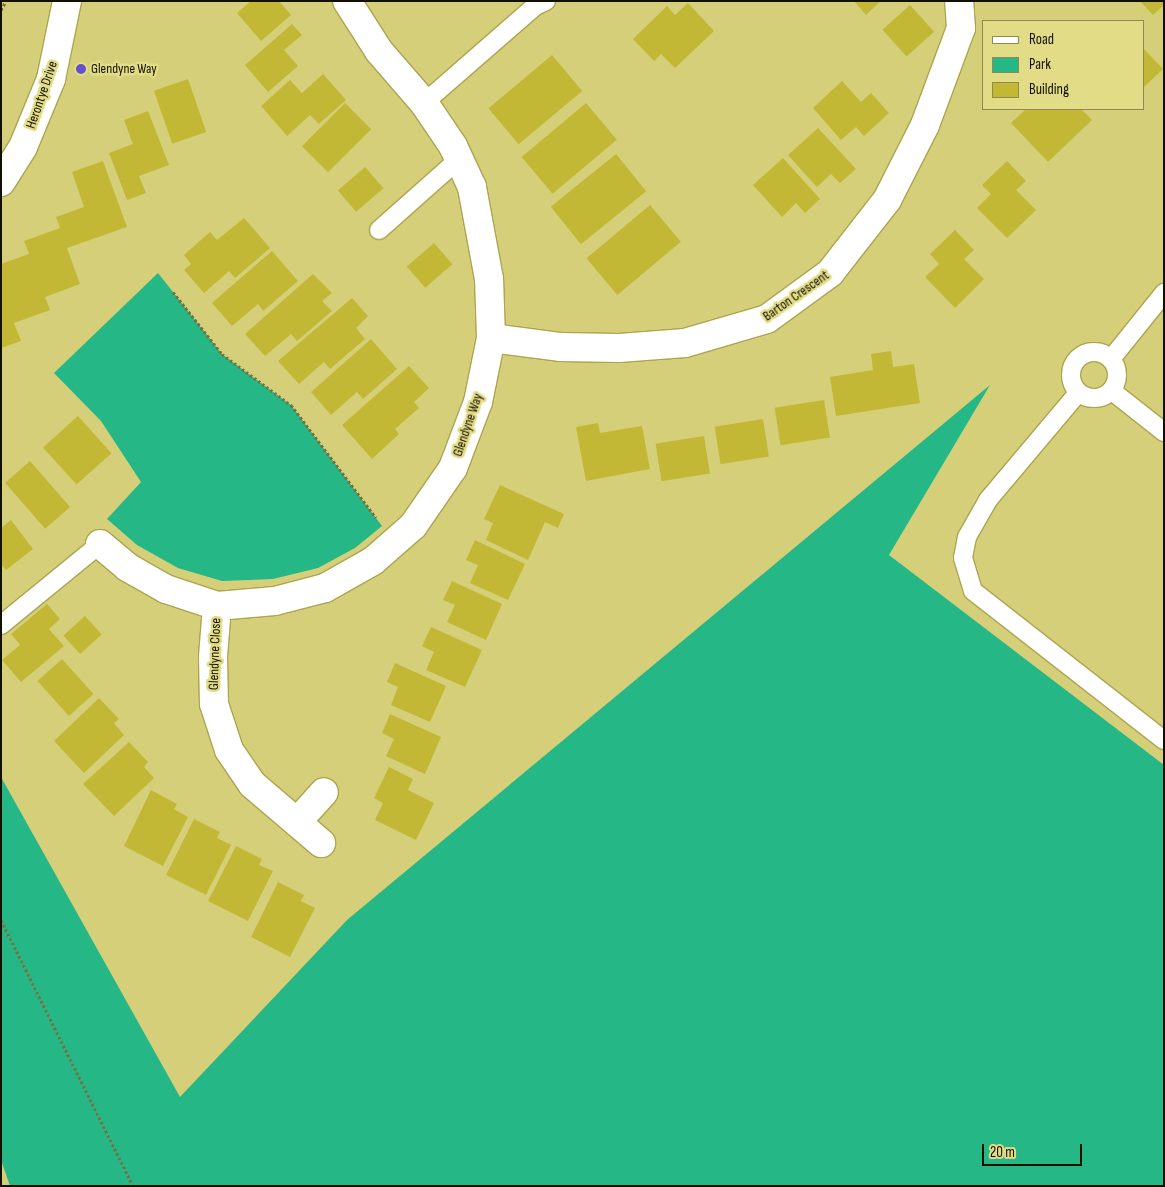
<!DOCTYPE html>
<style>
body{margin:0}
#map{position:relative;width:1165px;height:1187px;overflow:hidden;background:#d5cf7a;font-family:"Sofia Sans Condensed",sans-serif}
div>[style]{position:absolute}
.green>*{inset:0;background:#26b787}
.building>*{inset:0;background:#c2b836;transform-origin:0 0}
.path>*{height:3px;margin-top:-1.5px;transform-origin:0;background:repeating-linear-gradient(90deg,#76723f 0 2.5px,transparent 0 5px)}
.roads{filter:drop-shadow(1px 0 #aba550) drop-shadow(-1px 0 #aba550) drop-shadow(0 1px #aba550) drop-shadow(0 -1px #aba550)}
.lane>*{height:18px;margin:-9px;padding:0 9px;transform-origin:9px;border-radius:9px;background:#fff}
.lane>.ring{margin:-9px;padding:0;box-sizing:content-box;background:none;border:18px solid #fff;border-radius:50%}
.street>*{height:28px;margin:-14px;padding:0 14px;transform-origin:14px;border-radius:14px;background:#fff}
.dots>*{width:14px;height:14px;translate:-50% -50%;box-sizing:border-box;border:2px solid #e2dc86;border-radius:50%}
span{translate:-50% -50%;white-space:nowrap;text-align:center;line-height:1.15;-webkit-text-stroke:5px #e2dc86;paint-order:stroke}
.poi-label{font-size:14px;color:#110f00}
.left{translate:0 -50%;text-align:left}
.street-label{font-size:14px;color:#110f00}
.frame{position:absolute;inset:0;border:2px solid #110f00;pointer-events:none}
.legend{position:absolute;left:982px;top:20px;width:162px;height:90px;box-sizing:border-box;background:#e2dc86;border:1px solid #8e8a50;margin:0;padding:6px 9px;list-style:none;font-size:15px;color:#110f00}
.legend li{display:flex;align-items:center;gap:10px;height:25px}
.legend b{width:25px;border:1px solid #8e8a50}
.scale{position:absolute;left:982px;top:1144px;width:100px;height:22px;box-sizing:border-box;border:2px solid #110f00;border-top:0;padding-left:6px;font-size:15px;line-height:18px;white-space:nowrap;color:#110f00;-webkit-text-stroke:4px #e2dc86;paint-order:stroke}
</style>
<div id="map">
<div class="green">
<div style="clip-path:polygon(158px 273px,222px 354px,291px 405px,382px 526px,355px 548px,318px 568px,273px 579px,222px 581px,178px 568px,137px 545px,107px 519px,141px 482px,101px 421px,54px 373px)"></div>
<div style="clip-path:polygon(990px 385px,889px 555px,1164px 765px,1164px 1186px,10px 1186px,1px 1160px,1px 777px,180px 1097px,347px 920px)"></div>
</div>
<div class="building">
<div style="clip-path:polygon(251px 1px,279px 1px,291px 15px,261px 41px,237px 13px)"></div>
<div style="clip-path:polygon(854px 1px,881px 1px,866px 15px)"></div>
<div style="clip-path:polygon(1140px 1px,1164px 1px,1164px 5px,1153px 15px)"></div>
<div style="clip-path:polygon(688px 3px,714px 31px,675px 68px,661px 54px,654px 61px,633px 39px,667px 6px,675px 15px)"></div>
<div style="left:910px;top:5px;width:36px;height:37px;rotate:48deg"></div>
<div style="clip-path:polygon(292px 24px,302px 35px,284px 50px,298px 66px,268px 92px,245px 65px)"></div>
<div style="clip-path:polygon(1144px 49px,1163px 69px,1144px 87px)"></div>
<div style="left:552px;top:55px;width:47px;height:83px;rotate:50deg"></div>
<div style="clip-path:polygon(323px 74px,346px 100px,319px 124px,310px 115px,287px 136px,261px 106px,290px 80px,302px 93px)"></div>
<div style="left:188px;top:79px;width:56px;height:36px;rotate:71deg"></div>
<div style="clip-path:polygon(842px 81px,861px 102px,871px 93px,889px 113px,864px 136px,856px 127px,841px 140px,813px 108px)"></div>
<div style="left:345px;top:103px;width:37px;height:61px;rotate:45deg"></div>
<div style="left:586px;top:103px;width:48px;height:84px;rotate:50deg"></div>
<div style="clip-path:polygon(1026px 109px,1081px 109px,1092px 120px,1048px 162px,1011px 123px)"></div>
<div style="clip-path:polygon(148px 111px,169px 165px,139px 176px,146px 193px,127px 200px,109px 153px,133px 144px,124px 120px)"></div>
<div style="clip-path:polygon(818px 128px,856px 169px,840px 183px,831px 174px,817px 187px,788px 155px)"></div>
<div style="left:616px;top:154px;width:48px;height:84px;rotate:51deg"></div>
<div style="clip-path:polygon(783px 158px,820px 199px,805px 213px,796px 203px,782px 217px,753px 185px)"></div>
<div style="clip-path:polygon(103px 161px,127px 227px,67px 248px,80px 284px,45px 297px,50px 310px,14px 323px,21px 341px,1px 348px,1px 264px,29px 254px,24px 241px,60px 228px,56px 217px,84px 207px,72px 172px)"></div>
<div style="clip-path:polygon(1007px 161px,1026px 181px,1016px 190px,1036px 210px,1007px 238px,977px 208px,991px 194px,982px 185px)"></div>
<div style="left:365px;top:167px;width:28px;height:36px;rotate:49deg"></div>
<div style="left:650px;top:205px;width:48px;height:83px;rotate:50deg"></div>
<div style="clip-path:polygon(244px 218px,270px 248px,235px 278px,229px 271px,204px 293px,184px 270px,191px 264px,184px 255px,210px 232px,217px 240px)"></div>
<div style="clip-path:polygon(955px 230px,974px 250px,964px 259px,984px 279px,955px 308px,925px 277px,939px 264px,930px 254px)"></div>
<div style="left:434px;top:243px;width:28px;height:36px;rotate:49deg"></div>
<div style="clip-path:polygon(272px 251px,298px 281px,263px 311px,258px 304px,232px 326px,212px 303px)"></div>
<div style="clip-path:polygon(313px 274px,332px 293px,322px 301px,332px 311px,297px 341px,291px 334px,265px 356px,245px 334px)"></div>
<div style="clip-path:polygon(352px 298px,368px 316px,356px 328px,365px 339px,330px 369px,324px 362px,299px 384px,278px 361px)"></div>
<div style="clip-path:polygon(371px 339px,397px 369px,363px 399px,357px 392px,331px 415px,311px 392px)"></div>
<div style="clip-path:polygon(891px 351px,893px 367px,914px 364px,920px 403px,836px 416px,830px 377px,873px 370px,871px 354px)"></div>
<div style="clip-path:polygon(409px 366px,429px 388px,414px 402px,419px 408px,395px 429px,399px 434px,372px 459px,342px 425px)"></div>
<div style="left:824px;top:400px;width:38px;height:50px;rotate:81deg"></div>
<div style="left:78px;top:416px;width:50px;height:47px;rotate:48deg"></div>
<div style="left:763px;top:419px;width:38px;height:49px;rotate:81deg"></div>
<div style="clip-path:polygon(598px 423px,600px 433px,642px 426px,650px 469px,586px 481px,576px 427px)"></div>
<div style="left:704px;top:436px;width:38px;height:49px;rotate:81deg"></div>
<div style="left:30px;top:461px;width:61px;height:33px;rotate:49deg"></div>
<div style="clip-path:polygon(500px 485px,564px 514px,558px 528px,545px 522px,528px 560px,486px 540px,493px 523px,484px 519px)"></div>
<div style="clip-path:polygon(11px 520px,33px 549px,6px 570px,1px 564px,1px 528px)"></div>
<div style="clip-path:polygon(475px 540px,525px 564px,508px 600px,470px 583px,478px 565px,466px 560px)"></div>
<div style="clip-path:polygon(452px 581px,502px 604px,486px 640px,447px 622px,455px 605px,443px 600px)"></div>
<div style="clip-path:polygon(47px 604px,60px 619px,49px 629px,64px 646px,21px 682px,2px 660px,20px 645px,11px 634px)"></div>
<div style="left:85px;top:616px;width:25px;height:29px;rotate:48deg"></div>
<div style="clip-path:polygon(431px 627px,482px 650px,465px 687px,426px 670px,434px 652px,422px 646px)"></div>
<div style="left:62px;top:659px;width:47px;height:33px;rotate:48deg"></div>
<div style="clip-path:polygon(395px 663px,446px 686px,430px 722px,391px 705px,398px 687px,387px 682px)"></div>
<div style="clip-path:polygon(99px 698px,119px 719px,114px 723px,124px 735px,84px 773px,54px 741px)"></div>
<div style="clip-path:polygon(390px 714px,441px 737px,425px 774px,386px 756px,394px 739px,382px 733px)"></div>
<div style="clip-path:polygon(129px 742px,148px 762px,144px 767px,154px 778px,114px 816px,83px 784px)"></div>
<div style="clip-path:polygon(389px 767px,413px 779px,408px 790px,434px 803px,416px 840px,375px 820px,383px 803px,374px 798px)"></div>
<div style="clip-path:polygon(151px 790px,177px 804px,174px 809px,188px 817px,163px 866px,124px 846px)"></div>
<div style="clip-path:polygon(194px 819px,220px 832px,217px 838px,231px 845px,206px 895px,166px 875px)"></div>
<div style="clip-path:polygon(236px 846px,262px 859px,259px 865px,273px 871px,248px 921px,208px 901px)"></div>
<div style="clip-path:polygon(278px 882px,304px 895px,301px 901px,315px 908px,290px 957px,251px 937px)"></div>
</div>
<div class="path">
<div style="left:1px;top:10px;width:10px;rotate:-61deg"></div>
<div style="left:173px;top:292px;width:79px;rotate:51.7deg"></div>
<div style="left:222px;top:354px;width:86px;rotate:36.5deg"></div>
<div style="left:291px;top:405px;width:141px;rotate:53deg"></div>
<div style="left:1px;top:920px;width:297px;rotate:63.6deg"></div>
</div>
<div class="roads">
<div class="lane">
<div style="left:424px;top:103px;width:147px;rotate:-41.1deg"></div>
<div style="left:535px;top:6px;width:12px;rotate:-24deg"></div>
<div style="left:379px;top:230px;width:107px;rotate:-41.6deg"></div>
<div class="ring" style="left:1071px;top:352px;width:28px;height:28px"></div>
<div style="left:1111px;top:359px;width:85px;rotate:-51.2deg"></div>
<div style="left:1112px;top:391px;width:66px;rotate:38.3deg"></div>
<div style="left:1078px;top:393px;width:140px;rotate:130.1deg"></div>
<div style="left:988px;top:500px;width:43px;rotate:119.6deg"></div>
<div style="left:967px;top:537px;width:21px;rotate:101deg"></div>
<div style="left:963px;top:558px;width:34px;rotate:73deg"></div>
<div style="left:973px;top:591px;width:242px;rotate:38deg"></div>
<div style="left:1px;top:625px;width:128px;rotate:-39.3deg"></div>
</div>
<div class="street">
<div style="left:1px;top:182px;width:41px;rotate:-57.8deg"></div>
<div style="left:23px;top:147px;width:74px;rotate:-67.6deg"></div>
<div style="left:51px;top:79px;width:80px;rotate:-78.4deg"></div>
<div style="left:491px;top:338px;width:71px;rotate:7.3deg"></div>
<div style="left:561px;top:347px;width:58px;rotate:1deg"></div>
<div style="left:619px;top:348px;width:66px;rotate:-4.3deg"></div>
<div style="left:685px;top:343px;width:85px;rotate:-16.3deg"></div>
<div style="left:767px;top:319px;width:78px;rotate:-36.1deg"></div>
<div style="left:830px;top:273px;width:93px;rotate:-52deg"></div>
<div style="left:887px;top:200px;width:84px;rotate:-63.1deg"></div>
<div style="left:925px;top:125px;width:103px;rotate:-69.6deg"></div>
<div style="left:961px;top:28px;width:27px;rotate:-94deg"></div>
<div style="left:100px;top:544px;width:35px;rotate:40deg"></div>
<div style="left:127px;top:567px;width:45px;rotate:29.4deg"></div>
<div style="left:166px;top:589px;width:54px;rotate:18.4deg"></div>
<div style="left:217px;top:606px;width:58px;rotate:-4.9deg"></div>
<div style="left:275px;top:601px;width:52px;rotate:-14.6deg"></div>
<div style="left:325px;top:588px;width:55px;rotate:-29.4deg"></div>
<div style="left:373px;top:561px;width:53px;rotate:-41.2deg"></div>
<div style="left:413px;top:526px;width:70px;rotate:-55.4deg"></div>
<div style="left:453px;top:468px;width:71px;rotate:-69.3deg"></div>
<div style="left:478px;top:402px;width:65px;rotate:-78.5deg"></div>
<div style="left:491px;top:338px;width:59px;rotate:-91.9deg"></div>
<div style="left:489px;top:279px;width:94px;rotate:-100.5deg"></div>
<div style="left:472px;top:187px;width:45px;rotate:-114.9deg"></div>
<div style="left:453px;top:146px;width:52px;rotate:-124deg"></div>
<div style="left:424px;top:103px;width:69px;rotate:-130.9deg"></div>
<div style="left:379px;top:51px;width:59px;rotate:-122.6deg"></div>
<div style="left:217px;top:606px;width:51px;rotate:94.5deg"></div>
<div style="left:213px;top:657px;width:47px;rotate:88.8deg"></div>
<div style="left:214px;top:704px;width:48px;rotate:71.9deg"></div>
<div style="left:229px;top:750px;width:41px;rotate:55.9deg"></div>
<div style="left:252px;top:784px;width:91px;rotate:40.5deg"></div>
<div style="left:297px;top:822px;width:40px;rotate:-48deg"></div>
</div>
</div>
<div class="dots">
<div style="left:81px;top:69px;background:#6351ca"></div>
</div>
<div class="poi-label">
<span class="left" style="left:91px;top:69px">Glendyne Way</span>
</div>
<div class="street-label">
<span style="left:42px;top:95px;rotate:-71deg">Herontye Drive</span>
<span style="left:796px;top:296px;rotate:-35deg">Barton Crescent</span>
<span style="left:468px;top:425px;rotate:-71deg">Glendyne Way</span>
<span style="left:215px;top:654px;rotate:-88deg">Glendyne Close</span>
</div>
<div class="frame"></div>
<ul class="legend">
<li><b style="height:6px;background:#fff"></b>Road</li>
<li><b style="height:14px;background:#26b787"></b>Park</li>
<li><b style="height:14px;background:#c2b836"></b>Building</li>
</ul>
<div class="scale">20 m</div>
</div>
